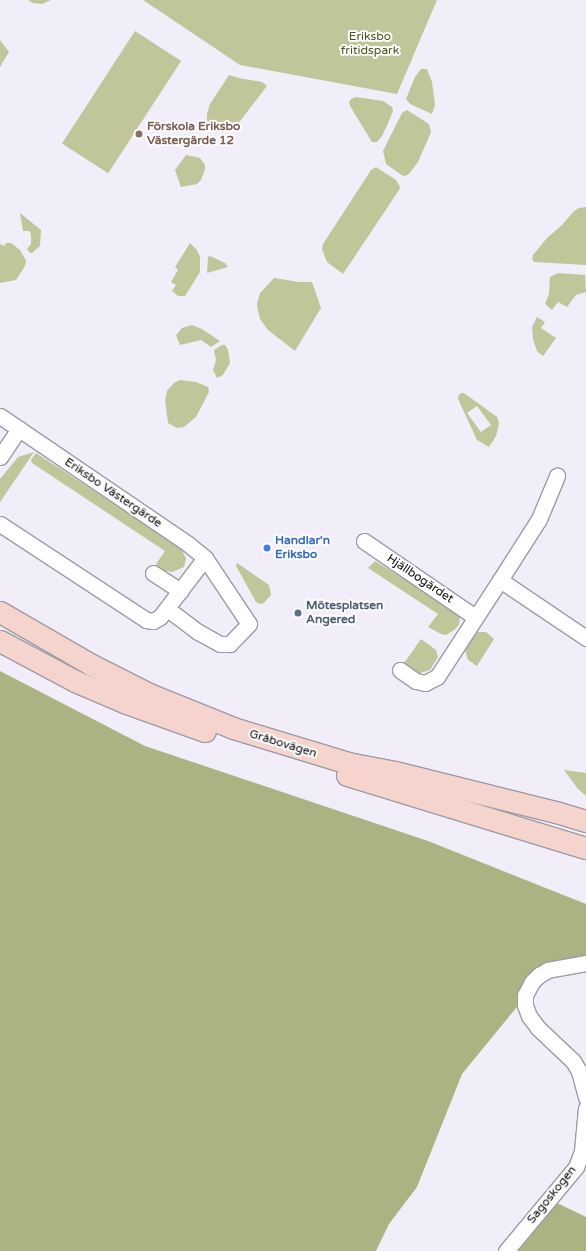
<!DOCTYPE html>
<meta charset="utf-8">
<style>
body{margin:0}
#map{position:relative;width:586px;height:1251px;overflow:hidden;background:#f2eef9;font-family:"Varela Round",sans-serif}
div>[style]{position:absolute}
.green>*{inset:0;background:#c0c59a;transform-origin:0 0}
.forest>*{inset:0;background:#acb281}
.roads{filter:drop-shadow(1px 0 #9e9ba5) drop-shadow(-1px 0 #9e9ba5) drop-shadow(0 1px #9e9ba5) drop-shadow(0 -1px #9e9ba5)}
.minor>*{height:15px;margin:-7.5px;padding:0 7.5px;transform-origin:7.5px;border-radius:7.5px;background:#fff}
.secondary>*{height:21px;margin:-10.5px;padding:0 10.5px;transform-origin:10.5px;border-radius:10.5px;background:#f4d4cc}
.dots>*{width:11px;height:11px;translate:-50% -50%;box-sizing:border-box;border:2px solid #fdfdfd;border-radius:50%}
span{translate:-50% -50%;white-space:nowrap;text-align:center;line-height:1.15;-webkit-text-stroke:4px #fdfdfd;paint-order:stroke}
.park-label{font-size:12px;color:#4f531a}
.education-label{font-size:12px;color:#785e54;font-weight:700}
.left{translate:0 -50%;text-align:left}
.street-label{font-size:12px;color:#0c0b0f}
.shop-label{font-size:12px;color:#366cbe;font-weight:700}
.service-label{font-size:12px;color:#4e5e75;font-weight:700}
</style>
<div id="map">
<div class="green">
<div style="clip-path:polygon(28px 0,51px 0,42px 4px,33px 3px)"></div>
<div style="clip-path:polygon(143px 0,437px 0,397px 94px,240px 65px)"></div>
<div style="left:135px;top:31px;width:55px;height:134px;rotate:33deg"></div>
<div style="clip-path:polygon(0 40px,9px 52px,0 67px)"></div>
<div style="clip-path:polygon(421px 69px,427px 69px,432px 82px,435px 105px,432px 114px,410px 104px,406px 99px,415px 77px)"></div>
<div style="clip-path:polygon(229px 75px,239px 78px,262px 82px,267px 86px,234px 129px,231px 131px,220px 131px,213px 127px,207px 120px,207px 114px,210px 104px)"></div>
<div style="clip-path:polygon(356px 97px,383px 101px,392px 107px,393px 111px,389px 121px,382px 136px,377px 142px,372px 142px,350px 106px,349px 102px,351px 99px)"></div>
<div style="clip-path:polygon(407px 110px,429px 124px,431px 132px,418px 162px,408px 175px,403px 176px,386px 164px,383px 151px,402px 113px)"></div>
<div style="clip-path:polygon(186px 155px,200px 158px,205px 165px,205px 169px,201px 180px,197px 184px,181px 187px,175px 170px)"></div>
<div style="clip-path:polygon(376px 167px,396px 180px,400px 187px,399px 190px,343px 274px,327px 262px,322px 249px,323px 244px,371px 170px)"></div>
<div style="clip-path:polygon(586px 207px,586px 265px,534px 262px,532px 259px,533px 255px,547px 238px,562px 225px,574px 211px,579px 208px)"></div>
<div style="clip-path:polygon(20px 213px,41px 230px,40px 246px,32px 253px,30px 253px,27px 249px,31px 244px,31px 236px,30px 231px,23px 231px)"></div>
<div style="clip-path:polygon(6px 243px,11px 243px,20px 250px,26px 261px,25px 266px,16px 280px,0 283px,0 244px,4px 246px)"></div>
<div style="clip-path:polygon(190px 243px,197px 250px,200px 257px,200px 272px,185px 296px,178px 296px,172px 291px,176px 285px,171px 282px,178px 270px,175px 267px)"></div>
<div style="clip-path:polygon(210px 256px,225px 263px,228px 267px,207px 273px,208px 257px)"></div>
<div style="clip-path:polygon(558px 273px,585px 275px,586px 292px,576px 295px,567px 307px,558px 302px,552px 310px,545px 304px,549px 294px,550px 277px)"></div>
<div style="clip-path:polygon(274px 278px,299px 282px,312px 282px,321px 308px,295px 351px,268px 330px,260px 319px,258px 311px,257px 304px,260px 293px)"></div>
<div style="clip-path:polygon(537px 317px,545px 322px,541px 328px,556px 338px,543px 356px,537px 351px,533px 339px,532px 327px)"></div>
<div style="clip-path:polygon(192px 325px,202px 329px,220px 341px,211px 347px,201px 340px,180px 345px,176px 335px,182px 328px)"></div>
<div style="clip-path:polygon(222px 345px,225px 345px,228px 350px,230px 363px,223px 375px,217px 378px,213px 370px,216px 360px,214px 350px)"></div>
<div style="clip-path:polygon(180px 380px,196px 382px,208px 387px,209px 392px,196px 417px,184px 427px,177px 428px,168px 423px,165px 400px,167px 391px,174px 383px)"></div>
<div style="clip-path:polygon(evenodd,461px 393px,464px 393px,497px 417px,499px 423px,496px 436px,489px 447px,477px 440px,458px 399px,458px 396px,461px 393px,477px 406px,491px 425px,481px 432px,467px 413px,477px 406px)"></div>
<div style="clip-path:polygon(34px 452px,0 502px,0 479px,18px 457px)"></div>
<div style="clip-path:polygon(36px 453px,180px 547px,186px 558px,184px 567px,172px 572px,165px 571px,159px 567px,156px 564px,165px 551px,32px 463px,31px 460px)"></div>
<div style="clip-path:polygon(375px 561px,452px 609px,460px 617px,459px 625px,454px 630px,446px 635px,441px 634px,428px 627px,438px 614px,368px 568px)"></div>
<div style="clip-path:polygon(237px 563px,269px 585px,271px 595px,264px 603px,260px 604px,256px 602px,236px 566px)"></div>
<div style="clip-path:polygon(478px 632px,486px 632px,494px 639px,477px 666px,468px 660px,465px 650px,474px 635px)"></div>
<div style="clip-path:polygon(421px 639px,436px 650px,438px 657px,430px 670px,417px 674px,402px 666px)"></div>
<div style="clip-path:polygon(564px 770px,586px 773px,586px 796px,578px 789px)"></div>
</div>
<div class="forest">
<div style="clip-path:polygon(0 671px,145px 746px,428px 841px,586px 904px,586px 963px,539px 980px,462px 1074px,417px 1187px,389px 1224px,376px 1251px,0 1251px)"></div>
<div style="clip-path:polygon(555px 1202px,586px 1217px,586px 1251px,512px 1251px)"></div>
</div>
<div class="roads">
<div class="minor">
<div style="left:0;top:416px;width:227px;rotate:34.2deg"></div>
<div style="left:188px;top:544px;width:22px;rotate:39deg"></div>
<div style="left:205px;top:558px;width:79px;rotate:56.3deg"></div>
<div style="left:249px;top:624px;width:28px;rotate:134deg"></div>
<div style="left:230px;top:644px;width:10px;rotate:180deg"></div>
<div style="left:220px;top:644px;width:25px;rotate:-151deg"></div>
<div style="left:198px;top:632px;width:39px;rotate:-143deg"></div>
<div style="left:0;top:457px;width:34px;rotate:-56deg"></div>
<div style="left:0;top:524px;width:175px;rotate:33.3deg"></div>
<div style="left:146px;top:620px;width:7px;rotate:8deg"></div>
<div style="left:153px;top:621px;width:8px;rotate:-30deg"></div>
<div style="left:160px;top:617px;width:74px;rotate:-52.7deg"></div>
<div style="left:364px;top:541px;width:135px;rotate:34.4deg"></div>
<div style="left:153px;top:573px;width:33px;rotate:33deg"></div>
<div style="left:500px;top:580px;width:72px;rotate:-57.4deg"></div>
<div style="left:539px;top:519px;width:47px;rotate:-67.3deg"></div>
<div style="left:400px;top:670px;width:19px;rotate:35deg"></div>
<div style="left:416px;top:681px;width:9px;rotate:13deg"></div>
<div style="left:425px;top:683px;width:13px;rotate:-27deg"></div>
<div style="left:437px;top:677px;width:116px;rotate:-57deg"></div>
<div style="left:500px;top:580px;width:104px;rotate:34deg"></div>
<div style="left:586px;top:963px;width:39px;rotate:170deg"></div>
<div style="left:548px;top:970px;width:10px;rotate:151deg"></div>
<div style="left:539px;top:975px;width:10px;rotate:135deg"></div>
<div style="left:532px;top:982px;width:15px;rotate:118deg"></div>
<div style="left:525px;top:995px;width:10px;rotate:90deg"></div>
<div style="left:525px;top:1005px;width:12px;rotate:70deg"></div>
<div style="left:529px;top:1016px;width:15px;rotate:53deg"></div>
<div style="left:538px;top:1028px;width:48px;rotate:43.3deg"></div>
<div style="left:573px;top:1061px;width:12px;rotate:59deg"></div>
<div style="left:579px;top:1071px;width:28px;rotate:75deg"></div>
<div style="left:506px;top:1251px;width:109px;rotate:-50.2deg"></div>
<div style="left:576px;top:1167px;width:17px;rotate:-69deg"></div>
<div style="left:582px;top:1151px;width:43px;rotate:-84.7deg"></div>
</div>
<div class="secondary">
<div style="left:0;top:612px;width:104px;rotate:30deg"></div>
<div style="left:90px;top:664px;width:66px;rotate:27deg"></div>
<div style="left:149px;top:694px;width:91px;rotate:22deg"></div>
<div style="left:233px;top:728px;width:120px;rotate:16.9deg"></div>
<div style="left:348px;top:763px;width:48px;rotate:10.8deg"></div>
<div style="left:395px;top:772px;width:166px;rotate:14deg"></div>
<div style="left:556px;top:812px;width:31px;rotate:17deg"></div>
<div style="left:0;top:641px;width:85px;rotate:28.1deg"></div>
<div style="left:75px;top:681px;width:53px;rotate:23.2deg"></div>
<div style="left:124px;top:702px;width:86px;rotate:19.7deg"></div>
<div style="left:347px;top:775px;width:250px;rotate:17deg"></div>
</div>
</div>
<div class="dots">
<div style="left:139px;top:134px;background:#8d6e63"></div>
<div style="left:267px;top:548px;background:#3f7fe0"></div>
<div style="left:298px;top:613px;background:#5c6f8a"></div>
</div>
<div class="park-label">
<span style="left:370px;top:44px">Eriksbo<br>fritidspark</span>
</div>
<div class="education-label">
<span class="left" style="left:147px;top:134px">Förskola Eriksbo<br>Västergärde 12</span>
</div>
<div class="street-label">
<span style="left:113px;top:493px;rotate:34deg">Eriksbo Västergärde</span>
<span style="left:420px;top:579px;rotate:34deg">Hjällbogärdet</span>
<span style="left:283px;top:744px;rotate:17deg">Gråbovägen</span>
<span style="left:552px;top:1195px;rotate:-51deg">Sagoskogen</span>
</div>
<div class="shop-label">
<span class="left" style="left:275px;top:548px">Handlar'n<br>Eriksbo</span>
</div>
<div class="service-label">
<span class="left" style="left:306px;top:613px">Mötesplatsen<br>Angered</span>
</div>
</div>
